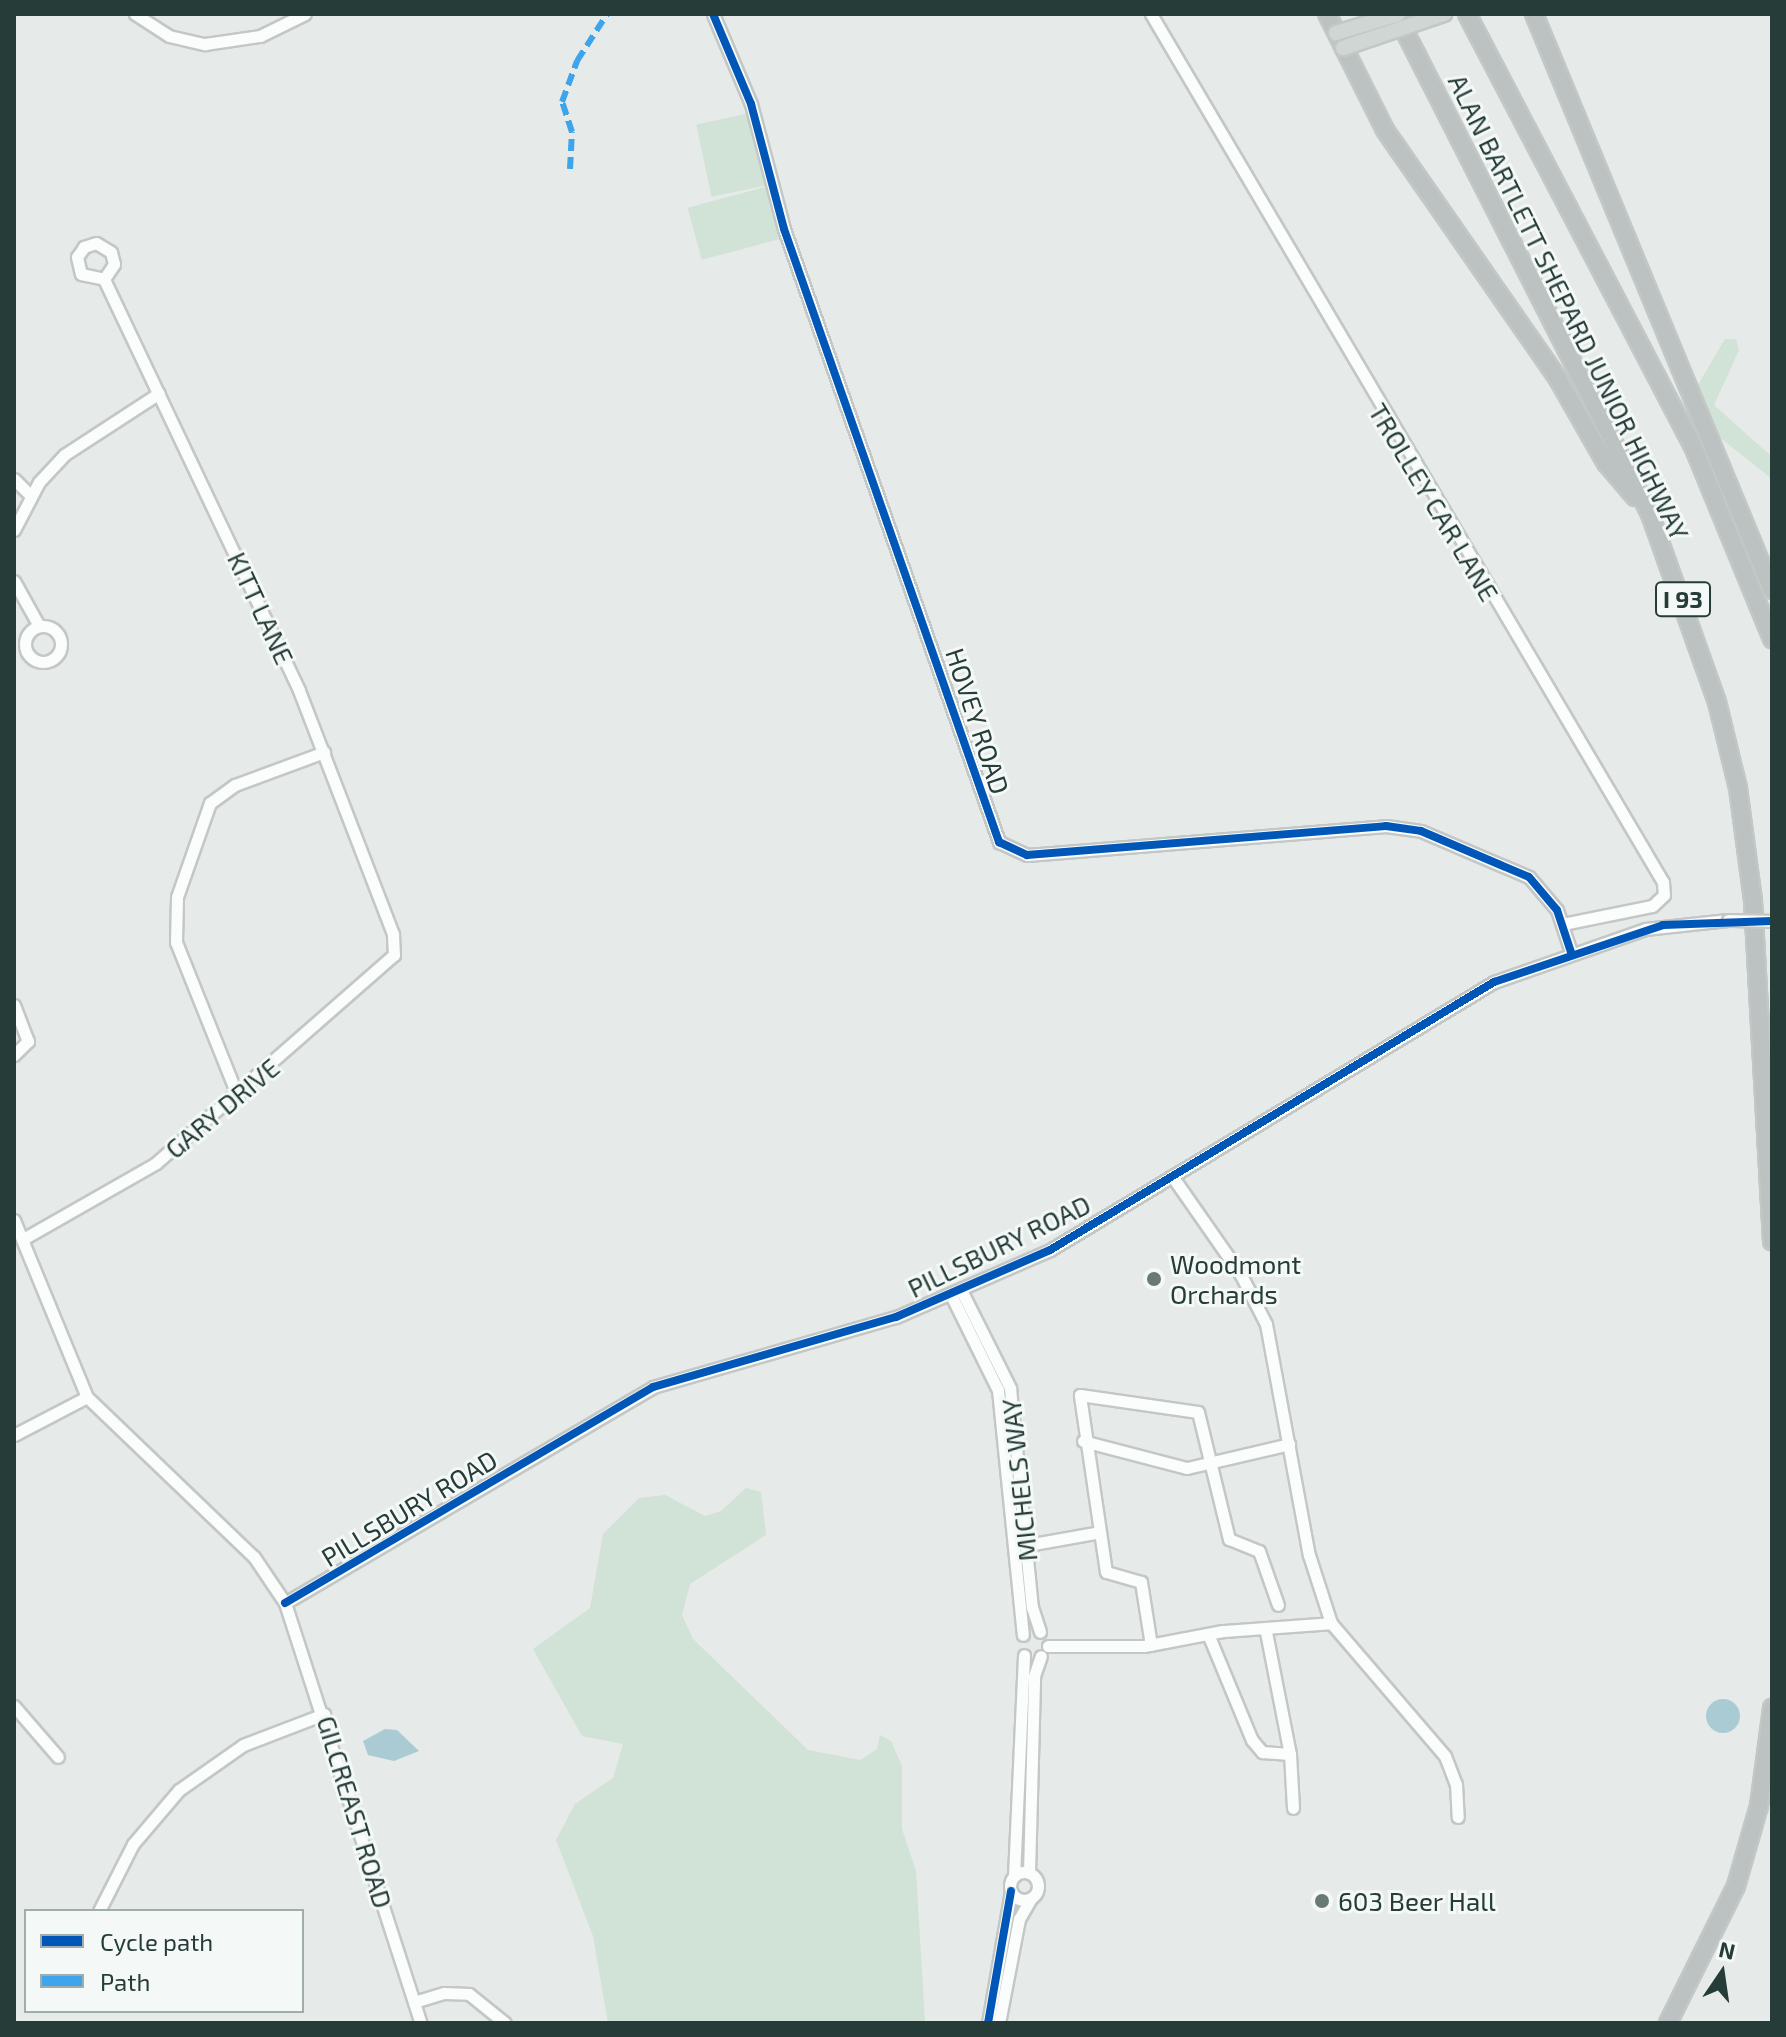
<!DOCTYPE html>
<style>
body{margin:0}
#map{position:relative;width:1786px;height:2037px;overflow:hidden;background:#e6eae8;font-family:"Exo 2",sans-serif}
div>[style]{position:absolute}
.green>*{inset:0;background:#d1e2d7;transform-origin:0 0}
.water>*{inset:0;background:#aacbd4}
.round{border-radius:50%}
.roads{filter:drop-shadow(2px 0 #c3c7c5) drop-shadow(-2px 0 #c3c7c5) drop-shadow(0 2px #c3c7c5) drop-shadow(0 -2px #c3c7c5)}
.minor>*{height:11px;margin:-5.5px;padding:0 5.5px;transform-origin:5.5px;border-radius:5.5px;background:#fbfcfc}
.minor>.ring{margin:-5.5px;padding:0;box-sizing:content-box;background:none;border:11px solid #fbfcfc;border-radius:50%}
.highway>*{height:16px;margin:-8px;padding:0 8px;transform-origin:8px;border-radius:8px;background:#bcc2c1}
.bridges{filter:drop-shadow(2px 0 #c3c7c5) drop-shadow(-2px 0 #c3c7c5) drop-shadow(0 2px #c3c7c5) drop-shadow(0 -2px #c3c7c5)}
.minor-bridge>*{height:11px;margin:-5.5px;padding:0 5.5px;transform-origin:5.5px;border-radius:5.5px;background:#fbfcfc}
.major-bridge>*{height:14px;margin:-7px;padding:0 7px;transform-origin:7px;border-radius:7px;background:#cfd6d4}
.quiet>*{height:6px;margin-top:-3px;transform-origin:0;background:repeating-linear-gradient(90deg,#3ea4ec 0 12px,transparent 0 18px)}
.cycleway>*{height:8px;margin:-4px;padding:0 4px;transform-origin:4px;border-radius:4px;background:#0057b8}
.dots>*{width:22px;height:22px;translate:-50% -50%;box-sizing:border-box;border:4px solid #f4f9f7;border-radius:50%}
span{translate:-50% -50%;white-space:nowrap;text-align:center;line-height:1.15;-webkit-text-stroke:6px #f4f9f7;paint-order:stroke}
.shield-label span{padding:2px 6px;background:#f4f9f7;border:2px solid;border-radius:6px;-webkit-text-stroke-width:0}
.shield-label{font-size:24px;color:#253c38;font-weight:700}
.street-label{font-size:26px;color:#253c38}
.poi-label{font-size:26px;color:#253c38}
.left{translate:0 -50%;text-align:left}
.frame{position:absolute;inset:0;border:16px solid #253c38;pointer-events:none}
.legend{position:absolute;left:24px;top:1909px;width:280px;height:104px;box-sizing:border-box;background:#f4f9f7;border:2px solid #a1adab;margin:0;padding:10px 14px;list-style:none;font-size:24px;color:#253c38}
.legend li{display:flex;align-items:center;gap:16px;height:40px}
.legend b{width:40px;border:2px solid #a1adab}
.north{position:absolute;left:1682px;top:1933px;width:80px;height:80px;-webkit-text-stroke:6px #f4f9f7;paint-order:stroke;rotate:13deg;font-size:22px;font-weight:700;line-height:32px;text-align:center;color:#253c38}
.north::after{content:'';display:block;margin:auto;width:28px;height:36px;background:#253c38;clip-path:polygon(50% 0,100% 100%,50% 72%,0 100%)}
</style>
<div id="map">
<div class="green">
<div style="left:750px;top:113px;width:74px;height:55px;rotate:78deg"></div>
<div style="left:765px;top:187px;width:54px;height:80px;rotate:75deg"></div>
<div style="clip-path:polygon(1725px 339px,1736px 339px,1739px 350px,1714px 405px,1772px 457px,1772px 479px,1689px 413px,1689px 400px)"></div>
<div style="clip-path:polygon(746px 1488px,761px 1492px,766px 1535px,690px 1584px,682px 1615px,693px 1639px,808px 1750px,860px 1760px,877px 1749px,880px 1735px,891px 1741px,902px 1766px,902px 1829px,916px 1871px,925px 2023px,608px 2023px,593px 1936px,556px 1840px,575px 1804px,613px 1778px,623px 1744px,582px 1736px,533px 1649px,590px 1608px,603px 1534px,639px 1498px,665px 1495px,705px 1516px,721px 1511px)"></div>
</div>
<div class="water">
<div class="round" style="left:1706px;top:1699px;width:34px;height:34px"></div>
<div style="clip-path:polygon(385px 1729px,397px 1730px,419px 1751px,394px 1761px,368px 1755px,363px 1741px)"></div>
</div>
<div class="roads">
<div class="minor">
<div style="left:135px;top:14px;width:40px;rotate:32.9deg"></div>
<div style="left:169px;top:36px;width:37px;rotate:13deg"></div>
<div style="left:205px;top:44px;width:56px;rotate:-8.3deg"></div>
<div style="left:260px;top:36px;width:50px;rotate:-26.1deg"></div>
<div style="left:713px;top:14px;width:98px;rotate:67.1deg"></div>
<div style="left:751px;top:104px;width:129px;rotate:75.2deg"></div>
<div style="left:784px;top:229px;width:650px;rotate:70.67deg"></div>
<div style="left:999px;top:842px;width:31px;rotate:25deg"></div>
<div style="left:1027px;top:855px;width:360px;rotate:-4.6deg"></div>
<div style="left:1386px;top:826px;width:35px;rotate:8deg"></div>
<div style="left:1421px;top:831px;width:117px;rotate:23.1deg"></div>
<div style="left:1529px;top:877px;width:43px;rotate:49.7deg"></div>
<div style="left:1557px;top:910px;width:44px;rotate:71.6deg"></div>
<div style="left:1151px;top:14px;width:1008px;rotate:59.47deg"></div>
<div style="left:1663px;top:882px;width:13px;rotate:86deg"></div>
<div style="left:1664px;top:895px;width:16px;rotate:137deg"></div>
<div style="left:1652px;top:906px;width:91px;rotate:168.6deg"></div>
<div style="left:14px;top:479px;width:24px;rotate:45deg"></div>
<div style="left:14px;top:530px;width:54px;rotate:-62.5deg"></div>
<div style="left:39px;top:482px;width:37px;rotate:-47deg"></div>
<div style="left:64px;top:455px;width:113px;rotate:-33.1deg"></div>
<div style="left:14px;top:581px;width:51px;rotate:60.9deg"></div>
<div class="ring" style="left:25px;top:626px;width:25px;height:25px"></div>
<div style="left:14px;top:1005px;width:39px;rotate:69deg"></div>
<div style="left:28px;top:1041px;width:20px;rotate:135deg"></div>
<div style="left:238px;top:1097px;width:167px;rotate:-111.8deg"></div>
<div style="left:176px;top:942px;width:45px;rotate:-88.7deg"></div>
<div style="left:177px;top:897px;width:100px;rotate:-70.7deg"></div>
<div style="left:210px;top:803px;width:31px;rotate:-36deg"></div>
<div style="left:235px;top:785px;width:95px;rotate:-20.3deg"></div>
<div style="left:1172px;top:1176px;width:121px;rotate:55.1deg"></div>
<div style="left:1241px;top:1275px;width:55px;rotate:63deg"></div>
<div style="left:1266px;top:1324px;width:235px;rotate:79.5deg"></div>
<div style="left:1309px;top:1555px;width:71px;rotate:72.1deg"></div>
<div style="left:1331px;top:1623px;width:175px;rotate:49.4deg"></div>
<div style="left:1445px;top:1756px;width:30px;rotate:69deg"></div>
<div style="left:1456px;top:1784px;width:33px;rotate:87deg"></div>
<div style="left:14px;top:1220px;width:191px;rotate:67.6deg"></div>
<div style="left:87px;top:1397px;width:231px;rotate:43.8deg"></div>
<div style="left:254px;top:1557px;width:55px;rotate:56deg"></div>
<div style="left:285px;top:1603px;width:441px;rotate:72.1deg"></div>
<div style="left:23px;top:1239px;width:153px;rotate:-29.7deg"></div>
<div style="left:156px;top:1163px;width:316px;rotate:-41.2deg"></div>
<div style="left:394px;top:955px;width:21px;rotate:-93deg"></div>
<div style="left:393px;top:934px;width:261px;rotate:-111.1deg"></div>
<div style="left:299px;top:690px;width:455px;rotate:-115.4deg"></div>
<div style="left:104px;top:279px;width:18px;rotate:-56deg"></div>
<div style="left:114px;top:264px;width:12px;rotate:-104deg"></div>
<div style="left:111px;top:252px;width:17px;rotate:-149deg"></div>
<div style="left:96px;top:243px;width:13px;rotate:162deg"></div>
<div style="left:84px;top:247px;width:12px;rotate:125deg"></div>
<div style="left:77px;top:257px;width:17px;rotate:77deg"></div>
<div style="left:81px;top:274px;width:24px;rotate:12deg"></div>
<div style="left:961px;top:1290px;width:110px;rotate:63.4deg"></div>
<div style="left:1010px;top:1388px;width:220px;rotate:84.3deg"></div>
<div style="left:1032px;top:1607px;width:26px;rotate:72deg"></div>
<div style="left:951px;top:1295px;width:106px;rotate:63.7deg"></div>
<div style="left:998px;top:1390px;width:246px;rotate:84.2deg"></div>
<div style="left:14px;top:1435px;width:82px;rotate:-27.5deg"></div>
<div style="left:1083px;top:1441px;width:107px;rotate:14.6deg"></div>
<div style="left:1187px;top:1468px;width:105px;rotate:-13.2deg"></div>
<div style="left:1033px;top:1544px;width:63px;rotate:-10.1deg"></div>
<div style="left:285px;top:1603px;width:427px;rotate:-30.4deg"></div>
<div style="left:653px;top:1387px;width:253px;rotate:-16.1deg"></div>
<div style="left:896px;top:1317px;width:168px;rotate:-23.5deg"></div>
<div style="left:1050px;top:1250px;width:519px;rotate:-31.12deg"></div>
<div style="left:1494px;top:982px;width:160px;rotate:-19.3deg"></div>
<div style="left:1645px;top:929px;width:83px;rotate:-6.2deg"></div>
<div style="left:1266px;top:1632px;width:124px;rotate:78.9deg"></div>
<div style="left:1290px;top:1754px;width:54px;rotate:86.8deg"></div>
<div style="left:1208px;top:1634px;width:115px;rotate:67.5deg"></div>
<div style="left:1252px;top:1740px;width:16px;rotate:50deg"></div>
<div style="left:1262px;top:1752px;width:28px;rotate:4deg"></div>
<div style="left:1151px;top:1645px;width:64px;rotate:-99deg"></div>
<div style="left:1141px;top:1582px;width:36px;rotate:-164deg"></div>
<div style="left:1106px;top:1572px;width:179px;rotate:-98.4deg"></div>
<div style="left:1080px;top:1395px;width:119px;rotate:8.2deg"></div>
<div style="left:1198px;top:1412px;width:131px;rotate:76.3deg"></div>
<div style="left:1229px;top:1539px;width:32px;rotate:22deg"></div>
<div style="left:1259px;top:1551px;width:57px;rotate:70.6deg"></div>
<div style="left:1048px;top:1646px;width:96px"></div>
<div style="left:1144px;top:1646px;width:80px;rotate:-10.8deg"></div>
<div style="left:1223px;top:1631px;width:108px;rotate:-4.2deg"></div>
<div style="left:14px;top:1706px;width:67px;rotate:49.2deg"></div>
<div class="ring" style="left:1010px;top:1872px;width:17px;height:17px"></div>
<div style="left:1029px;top:1873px;width:197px;rotate:-88.5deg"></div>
<div style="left:1034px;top:1676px;width:21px;rotate:-71deg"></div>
<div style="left:1014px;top:1876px;width:221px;rotate:-87.4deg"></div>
<div style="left:99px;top:1911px;width:75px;rotate:-63.1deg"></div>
<div style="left:133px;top:1844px;width:71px;rotate:-49.6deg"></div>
<div style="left:179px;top:1790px;width:78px;rotate:-35.1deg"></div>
<div style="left:243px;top:1745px;width:87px;rotate:-20.9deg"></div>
<div style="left:414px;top:2002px;width:31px;rotate:-17deg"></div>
<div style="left:444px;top:1993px;width:25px;rotate:2deg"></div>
<div style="left:469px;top:1994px;width:46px;rotate:38.9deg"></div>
<div style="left:988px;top:2023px;width:134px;rotate:-80.1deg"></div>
<div style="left:999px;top:2023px;width:106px;rotate:-79.1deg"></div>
<div style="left:1019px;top:1919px;width:24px;rotate:-60deg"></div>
</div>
<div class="highway">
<div style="left:1327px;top:14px;width:130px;rotate:63.4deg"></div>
<div style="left:1385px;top:130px;width:303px;rotate:55.2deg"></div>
<div style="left:1558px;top:379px;width:97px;rotate:60.3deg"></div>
<div style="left:1606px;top:463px;width:45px;rotate:49.5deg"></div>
<div style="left:1396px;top:14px;width:561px;rotate:63.07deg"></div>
<div style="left:1650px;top:514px;width:200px;rotate:70.4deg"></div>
<div style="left:1717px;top:702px;width:89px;rotate:76.3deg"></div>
<div style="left:1738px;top:788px;width:114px;rotate:82.4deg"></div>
<div style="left:1753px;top:901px;width:341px;rotate:86.8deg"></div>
<div style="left:1467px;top:14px;width:488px;rotate:62.4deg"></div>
<div style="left:1693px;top:446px;width:209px;rotate:67.7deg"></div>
<div style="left:1534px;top:14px;width:623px;rotate:67.55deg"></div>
<div style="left:1668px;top:2023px;width:153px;rotate:-63.6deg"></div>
<div style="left:1736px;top:1886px;width:83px;rotate:-74deg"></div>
<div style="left:1759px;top:1806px;width:99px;rotate:-82.4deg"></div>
</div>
</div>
<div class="bridges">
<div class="minor-bridge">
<div style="left:1728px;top:920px;width:44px;rotate:1.3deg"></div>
</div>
<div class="major-bridge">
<div style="left:1336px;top:33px;width:65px;rotate:-17deg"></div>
<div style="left:1343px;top:48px;width:107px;rotate:-18.6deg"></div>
</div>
</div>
<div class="quiet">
<div style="left:570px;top:169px;width:37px;rotate:-87deg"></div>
<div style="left:572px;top:132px;width:32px;rotate:-108deg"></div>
<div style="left:562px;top:102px;width:44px;rotate:-69.9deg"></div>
<div style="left:577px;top:61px;width:56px;rotate:-57.4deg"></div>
</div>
<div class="cycleway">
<div style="left:713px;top:14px;width:98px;rotate:67.1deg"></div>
<div style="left:751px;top:104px;width:129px;rotate:75.2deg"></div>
<div style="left:784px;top:229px;width:650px;rotate:70.67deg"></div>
<div style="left:999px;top:842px;width:31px;rotate:25deg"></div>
<div style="left:1027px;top:855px;width:360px;rotate:-4.6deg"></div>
<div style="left:1386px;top:826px;width:35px;rotate:8deg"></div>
<div style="left:1421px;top:831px;width:117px;rotate:23.1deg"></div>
<div style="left:1529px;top:877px;width:43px;rotate:49.7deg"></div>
<div style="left:1557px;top:910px;width:44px;rotate:71.6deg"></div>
<div style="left:285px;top:1603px;width:427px;rotate:-30.4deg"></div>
<div style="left:653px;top:1387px;width:253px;rotate:-16.1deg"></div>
<div style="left:896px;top:1317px;width:168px;rotate:-23.5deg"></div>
<div style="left:1050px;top:1250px;width:519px;rotate:-31.12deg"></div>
<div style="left:1494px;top:982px;width:178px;rotate:-18.6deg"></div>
<div style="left:1663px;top:925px;width:109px;rotate:-2.1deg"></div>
<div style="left:988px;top:2023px;width:134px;rotate:-80.1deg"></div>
</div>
<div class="dots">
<div style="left:1154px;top:1279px;background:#697976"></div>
<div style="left:1322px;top:1901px;background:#697976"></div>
</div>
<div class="shield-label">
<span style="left:1683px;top:599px">I 93</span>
</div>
<div class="street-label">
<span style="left:1569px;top:307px;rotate:64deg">ALAN BARTLETT SHEPARD JUNIOR HIGHWAY</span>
<span style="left:1434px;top:502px;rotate:59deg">TROLLEY CAR LANE</span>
<span style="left:261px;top:608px;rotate:65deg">KITT LANE</span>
<span style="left:978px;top:721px;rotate:72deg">HOVEY ROAD</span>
<span style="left:222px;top:1108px;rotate:-40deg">GARY DRIVE</span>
<span style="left:999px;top:1246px;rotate:-26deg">PILLSBURY ROAD</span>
<span style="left:1019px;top:1480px;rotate:-96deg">MICHELS WAY</span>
<span style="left:409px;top:1508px;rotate:-31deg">PILLSBURY ROAD</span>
<span style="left:355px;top:1812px;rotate:73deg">GILCREAST ROAD</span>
</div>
<div class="poi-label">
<span class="left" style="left:1170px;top:1279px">Woodmont<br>Orchards</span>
<span class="left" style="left:1338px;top:1901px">603 Beer Hall</span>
</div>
<div class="frame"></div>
<ul class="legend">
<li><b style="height:10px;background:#0057b8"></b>Cycle path</li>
<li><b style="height:10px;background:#3ea4ec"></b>Path</li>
</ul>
<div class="north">N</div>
</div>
